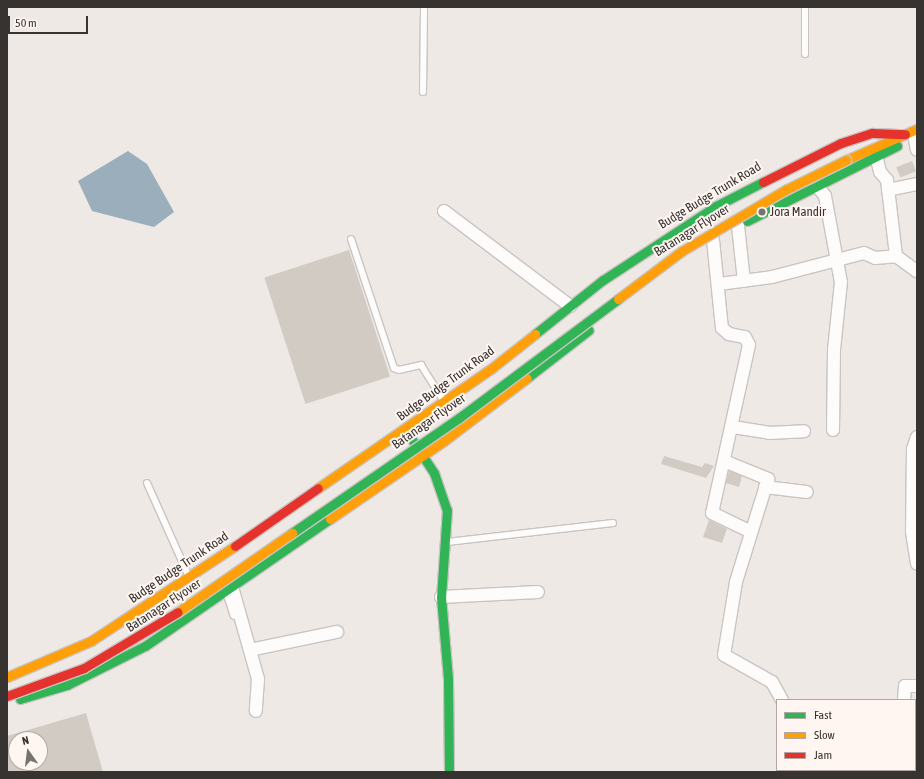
<!DOCTYPE html>
<style>
body{margin:0}
#map{position:relative;width:924px;height:779px;overflow:hidden;background:#efe9e6;font-family:"Asap Condensed",sans-serif}
div>[style]{position:absolute}
.water>*{inset:0;background:#9baebb}
.building>*{inset:0;background:#d2cbc4;transform-origin:0 0}
.roads{filter:drop-shadow(1px 0 #c9c4c2) drop-shadow(-1px 0 #c9c4c2) drop-shadow(0 1px #c9c4c2) drop-shadow(0 -1px #c9c4c2)}
.lane>*{height:6px;margin:-3px;padding:0 3px;transform-origin:3px;border-radius:3px;background:#fdfcfb}
.street>*{height:12px;margin:-6px;padding:0 6px;transform-origin:6px;border-radius:6px;background:#fdfcfb}
.fast>*{height:9px;margin:-4.5px;padding:0 4.5px;transform-origin:4.5px;border-radius:4.5px;background:#30b455}
.slow>*{height:9px;margin:-4.5px;padding:0 4.5px;transform-origin:4.5px;border-radius:4.5px;background:#ff9f0a}
.jam>*{height:9px;margin:-4.5px;padding:0 4.5px;transform-origin:4.5px;border-radius:4.5px;background:#e5322d}
.bridges{filter:drop-shadow(1px 0 #c9c4c2) drop-shadow(-1px 0 #c9c4c2) drop-shadow(0 1px #c9c4c2) drop-shadow(0 -1px #c9c4c2)}
.fast-bridge>*{height:9px;margin:-4.5px;padding:0 4.5px;transform-origin:4.5px;border-radius:4.5px;background:#30b455}
.slow-bridge>*{height:9px;margin:-4.5px;padding:0 4.5px;transform-origin:4.5px;border-radius:4.5px;background:#ff9f0a}
.jam-bridge>*{height:9px;margin:-4.5px;padding:0 4.5px;transform-origin:4.5px;border-radius:4.5px;background:#e5322d}
.dots>*{width:11px;height:11px;translate:-50% -50%;box-sizing:border-box;border:2px solid #fff6f1;border-radius:50%}
span{translate:-50% -50%;white-space:nowrap;text-align:center;line-height:1.15;-webkit-text-stroke:4px #fff6f1;paint-order:stroke}
.street-label{font-size:13px;color:#373331}
.poi-label{font-size:13px;color:#373331}
.left{translate:0 -50%;text-align:left}
.frame{position:absolute;inset:0;border:8px solid #373331;pointer-events:none}
.legend{position:absolute;left:776px;top:699px;width:140px;height:72px;box-sizing:border-box;background:#fff6f1;border:1px solid #afa8a4;margin:0;padding:5px 7px;list-style:none;font-size:12px;color:#373331}
.legend li{display:flex;align-items:center;gap:8px;height:20px}
.legend b{width:20px;border:1px solid #afa8a4}
.north{position:absolute;left:8px;top:731px;width:40px;height:40px;box-sizing:border-box;background:#fff6f1;border:1px solid #afa8a4;border-radius:50%;rotate:346deg;font-size:11px;font-weight:700;line-height:16px;text-align:center;color:#373331}
.north::after{content:'';display:block;margin:auto;width:14px;height:18px;background:#777370;clip-path:polygon(50% 0,100% 100%,50% 72%,0 100%)}
.scale{position:absolute;left:8px;top:16px;width:80px;height:18px;box-sizing:border-box;border:2px solid #373331;border-top:0;padding-left:5px;font-size:12px;line-height:14px;white-space:nowrap;color:#373331;-webkit-text-stroke:3px #fff6f1;paint-order:stroke}
</style>
<div id="map">
<div class="water">
<div style="clip-path:polygon(128px 151px,147px 164px,174px 212px,154px 227px,92px 211px,78px 181px)"></div>
</div>
<div class="building">
<div style="left:912px;top:161px;width:11px;height:17px;rotate:68deg"></div>
<div style="left:349px;top:250px;width:133px;height:89px;rotate:72deg"></div>
<div style="clip-path:polygon(664px 456px,702px 467px,705px 463px,714px 466px,706px 478px,661px 464px)"></div>
<div style="clip-path:polygon(729px 471px,742px 476px,739px 487px,726px 483px)"></div>
<div style="clip-path:polygon(709px 520px,727px 529px,722px 543px,703px 537px)"></div>
<div style="clip-path:polygon(evenodd,86px 713px,103px 772px,7px 772px,7px 736px,86px 713px,16px 739px,40px 739px,40px 763px,16px 763px,16px 739px)"></div>
</div>
<div class="roads">
<div class="lane">
<div style="left:805px;top:7px;width:47px;rotate:90deg"></div>
<div style="left:423px;top:92px;width:85px;rotate:-89.3deg"></div>
<div style="left:351px;top:239px;width:136px;rotate:71.6deg"></div>
<div style="left:394px;top:368px;width:5px;rotate:22deg"></div>
<div style="left:399px;top:370px;width:23px;rotate:-13deg"></div>
<div style="left:421px;top:365px;width:41px;rotate:57.8deg"></div>
<div style="left:147px;top:483px;width:103px;rotate:65.9deg"></div>
<div style="left:447px;top:542px;width:167px;rotate:-6.5deg"></div>
<div style="left:226px;top:592px;width:25px;rotate:72deg"></div>
</div>
<div class="street">
<div style="left:915px;top:140px;width:10px;rotate:79deg"></div>
<div style="left:877px;top:159px;width:13px;rotate:77deg"></div>
<div style="left:880px;top:172px;width:11px;rotate:49deg"></div>
<div style="left:887px;top:180px;width:77px;rotate:83.2deg"></div>
<div style="left:817px;top:186px;width:13px;rotate:51deg"></div>
<div style="left:825px;top:196px;width:87px;rotate:79.5deg"></div>
<div style="left:841px;top:282px;width:68px;rotate:95.9deg"></div>
<div style="left:834px;top:350px;width:80px;rotate:90.7deg"></div>
<div style="left:888px;top:190px;width:30px;rotate:-12deg"></div>
<div style="left:444px;top:211px;width:158px;rotate:37deg"></div>
<div style="left:738px;top:226px;width:55px;rotate:83.8deg"></div>
<div style="left:713px;top:240px;width:88px;rotate:84.2deg"></div>
<div style="left:722px;top:328px;width:9px;rotate:41deg"></div>
<div style="left:729px;top:334px;width:16px;rotate:11deg"></div>
<div style="left:745px;top:337px;width:9px;rotate:63deg"></div>
<div style="left:749px;top:345px;width:172px;rotate:102.4deg"></div>
<div style="left:712px;top:513px;width:41px;rotate:25.9deg"></div>
<div style="left:719px;top:284px;width:53px;rotate:-7.5deg"></div>
<div style="left:772px;top:277px;width:95px;rotate:-14.6deg"></div>
<div style="left:864px;top:253px;width:12px;rotate:24deg"></div>
<div style="left:875px;top:258px;width:21px;rotate:-5deg"></div>
<div style="left:896px;top:256px;width:26px;rotate:36deg"></div>
<div style="left:733px;top:427px;width:36px;rotate:9deg"></div>
<div style="left:769px;top:433px;width:35px;rotate:-3deg"></div>
<div style="left:917px;top:437px;width:13px;rotate:108deg"></div>
<div style="left:913px;top:449px;width:83px;rotate:90.7deg"></div>
<div style="left:912px;top:532px;width:32px;rotate:81deg"></div>
<div style="left:724px;top:461px;width:48px;rotate:22.2deg"></div>
<div style="left:768px;top:479px;width:108px;rotate:107.3deg"></div>
<div style="left:736px;top:582px;width:74px;rotate:99.3deg"></div>
<div style="left:724px;top:655px;width:55px;rotate:29.4deg"></div>
<div style="left:772px;top:682px;width:21px;rotate:61deg"></div>
<div style="left:765px;top:487px;width:42px;rotate:6.8deg"></div>
<div style="left:232px;top:587px;width:96px;rotate:74.2deg"></div>
<div style="left:258px;top:679px;width:32px;rotate:94deg"></div>
<div style="left:441px;top:597px;width:97px;rotate:-3deg"></div>
<div style="left:250px;top:650px;width:89px;rotate:-11.7deg"></div>
<div style="left:904px;top:700px;width:14px;rotate:-86deg"></div>
<div style="left:905px;top:686px;width:12px"></div>
<div style="left:787px;top:771px;width:1px;rotate:-90deg"></div>
</div>
<div class="fast">
<div style="left:747px;top:221px;width:168px;rotate:-26.6deg"></div>
<div style="left:535px;top:334px;width:87px;rotate:-38.5deg"></div>
<div style="left:603px;top:280px;width:135px;rotate:-33.2deg"></div>
<div style="left:716px;top:206px;width:53px;rotate:-27.1deg"></div>
<div style="left:527px;top:378px;width:78px;rotate:-37.7deg"></div>
<div style="left:405px;top:429px;width:53px;rotate:56.6deg"></div>
<div style="left:434px;top:473px;width:39px;rotate:71deg"></div>
<div style="left:447px;top:510px;width:87px;rotate:93.9deg"></div>
<div style="left:441px;top:597px;width:81px;rotate:85.1deg"></div>
<div style="left:448px;top:678px;width:94px;rotate:89.4deg"></div>
<div style="left:20px;top:699px;width:49px;rotate:-16.6deg"></div>
<div style="left:67px;top:685px;width:87px;rotate:-26.6deg"></div>
<div style="left:145px;top:646px;width:224px;rotate:-34.5deg"></div>
</div>
<div class="slow">
<div style="left:846px;top:160px;width:77px;rotate:-23.6deg"></div>
<div style="left:318px;top:488px;width:211px;rotate:-34.6deg"></div>
<div style="left:492px;top:368px;width:55px;rotate:-38.3deg"></div>
<div style="left:330px;top:519px;width:138px;rotate:-34.4deg"></div>
<div style="left:444px;top:441px;width:104px;rotate:-37.2deg"></div>
<div style="left:7px;top:677px;width:91px;rotate:-23.2deg"></div>
<div style="left:91px;top:641px;width:173px;rotate:-33.4deg"></div>
</div>
<div class="jam">
<div style="left:763px;top:182px;width:87px;rotate:-26.6deg"></div>
<div style="left:841px;top:143px;width:33px;rotate:-18deg"></div>
<div style="left:872px;top:133px;width:33px;rotate:2deg"></div>
<div style="left:235px;top:546px;width:101px;rotate:-34.9deg"></div>
</div>
</div>
<div class="bridges">
<div class="fast-bridge">
<div style="left:292px;top:533px;width:203px;rotate:-34.6deg"></div>
<div style="left:459px;top:418px;width:199px;rotate:-36.8deg"></div>
</div>
<div class="slow-bridge">
<div style="left:618px;top:299px;width:80px;rotate:-36.9deg"></div>
<div style="left:682px;top:251px;width:122px;rotate:-30.6deg"></div>
<div style="left:787px;top:189px;width:66px;rotate:-26.2deg"></div>
<div style="left:178px;top:612px;width:139px;rotate:-34.7deg"></div>
</div>
<div class="jam-bridge">
<div style="left:7px;top:696px;width:82px;rotate:-20deg"></div>
<div style="left:84px;top:668px;width:109px;rotate:-30.8deg"></div>
</div>
</div>
<div class="dots">
<div style="left:762px;top:212px;background:#777370"></div>
</div>
<div class="street-label">
<span style="left:710px;top:196px;rotate:-31deg">Budge Budge Trunk Road</span>
<span style="left:692px;top:231px;rotate:-32deg">Batanagar Flyover</span>
<span style="left:446px;top:384px;rotate:-36deg">Budge Budge Trunk Road</span>
<span style="left:429px;top:422px;rotate:-35deg">Batanagar Flyover</span>
<span style="left:179px;top:568px;rotate:-34deg">Budge Budge Trunk Road</span>
<span style="left:164px;top:606px;rotate:-33deg">Batanagar Flyover</span>
</div>
<div class="poi-label">
<span class="left" style="left:770px;top:212px">Jora Mandir</span>
</div>
<div class="frame"></div>
<ul class="legend">
<li><b style="height:5px;background:#30b455"></b>Fast</li>
<li><b style="height:5px;background:#ff9f0a"></b>Slow</li>
<li><b style="height:5px;background:#e5322d"></b>Jam</li>
</ul>
<div class="north">N</div>
<div class="scale">50 m</div>
</div>
